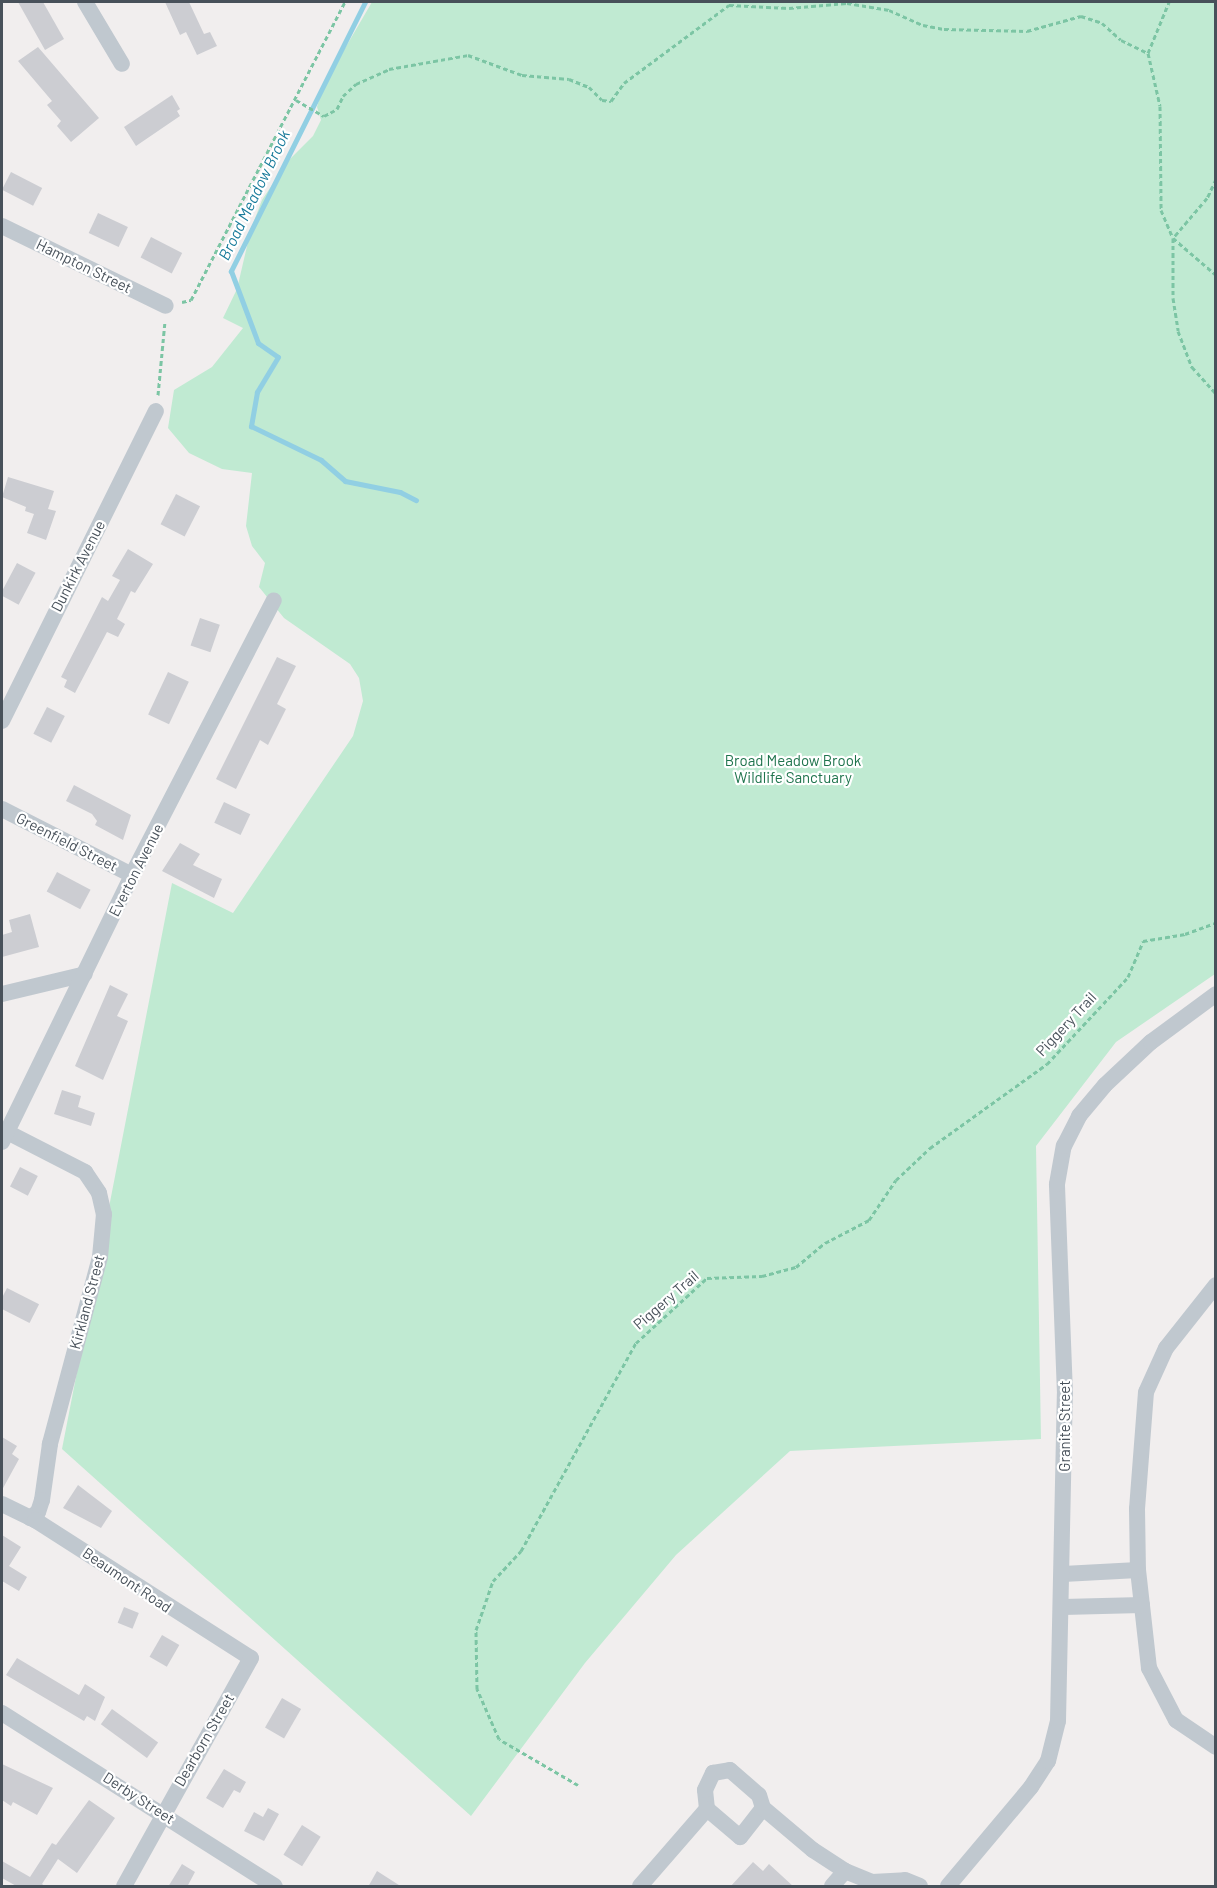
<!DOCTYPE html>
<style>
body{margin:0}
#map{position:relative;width:1217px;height:1888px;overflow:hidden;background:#f1eeee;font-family:Barlow,sans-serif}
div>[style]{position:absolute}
.green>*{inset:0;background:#c0ead2}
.stream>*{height:5px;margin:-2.5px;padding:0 2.5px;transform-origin:2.5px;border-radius:2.5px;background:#91cfe3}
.building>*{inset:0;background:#cccdd2;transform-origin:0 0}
.path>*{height:3px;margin-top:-1.5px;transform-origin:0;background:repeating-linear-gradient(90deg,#7cc5a4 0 4.5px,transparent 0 7.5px)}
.minor>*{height:16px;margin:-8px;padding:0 8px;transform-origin:8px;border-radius:8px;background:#c0c8cf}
span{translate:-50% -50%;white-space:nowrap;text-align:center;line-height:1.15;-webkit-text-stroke:4.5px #fff;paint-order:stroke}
.street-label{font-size:15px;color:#48515a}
.park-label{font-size:15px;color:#1f744d}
.water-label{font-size:16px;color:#197b9b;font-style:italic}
.frame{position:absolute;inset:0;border:3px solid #48515a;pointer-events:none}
</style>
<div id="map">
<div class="green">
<div style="clip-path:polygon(372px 2px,1215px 2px,1215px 974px,1116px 1042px,1036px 1146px,1041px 1439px,790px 1451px,676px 1555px,585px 1663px,471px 1816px,62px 1449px,172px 883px,233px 913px,353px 736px,363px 701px,359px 678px,350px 664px,284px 618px,259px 587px,265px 563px,252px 546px,246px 526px,252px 473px,222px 469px,189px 453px,168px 428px,174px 390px,212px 367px,243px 328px,223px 318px,237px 289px,251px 229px,262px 200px,288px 161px,313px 136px,321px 120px,317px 107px,323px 86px)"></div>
</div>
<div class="stream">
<div style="left:365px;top:2px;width:301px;rotate:116.5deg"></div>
<div style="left:231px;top:271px;width:77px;rotate:69.4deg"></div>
<div style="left:258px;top:343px;width:24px;rotate:35deg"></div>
<div style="left:278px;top:357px;width:41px;rotate:121deg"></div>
<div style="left:257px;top:392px;width:35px;rotate:100deg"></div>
<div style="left:251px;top:426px;width:78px;rotate:25.9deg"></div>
<div style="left:321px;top:460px;width:32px;rotate:41deg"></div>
<div style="left:345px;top:481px;width:56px;rotate:11.3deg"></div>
<div style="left:400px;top:492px;width:18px;rotate:27deg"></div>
</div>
<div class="building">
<div style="clip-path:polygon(18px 2px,43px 2px,64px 39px,45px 50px)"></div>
<div style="clip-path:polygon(165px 2px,189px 2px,204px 34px,210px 32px,217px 46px,197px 55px,186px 32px,180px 35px)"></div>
<div style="clip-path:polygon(38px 47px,99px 118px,71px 142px,57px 126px,61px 121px,47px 105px,52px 101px,18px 61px)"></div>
<div style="clip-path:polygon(172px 95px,180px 109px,177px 111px,180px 116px,136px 146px,124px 127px)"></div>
<div style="left:11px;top:172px;width:35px;height:20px;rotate:27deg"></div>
<div style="left:98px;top:213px;width:33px;height:22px;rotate:25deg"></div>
<div style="left:151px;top:237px;width:35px;height:23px;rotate:27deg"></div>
<div style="clip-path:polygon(8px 477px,54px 491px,48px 509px,56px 511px,46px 540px,27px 533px,34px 514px,25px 511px,26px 507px,2px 497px)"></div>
<div style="left:176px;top:494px;width:27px;height:34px;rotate:27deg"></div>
<div style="clip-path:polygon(128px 549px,153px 564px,135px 593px,131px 591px,117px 619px,125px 624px,118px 637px,107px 632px,75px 693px,64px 687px,67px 680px,61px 677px,102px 597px,108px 601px,120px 580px,112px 576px)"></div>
<div style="left:17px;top:563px;width:21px;height:36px;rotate:28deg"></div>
<div style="left:200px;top:618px;width:21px;height:29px;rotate:19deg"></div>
<div style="clip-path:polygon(277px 657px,296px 666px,277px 704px,286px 709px,268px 745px,260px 740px,236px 789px,216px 779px)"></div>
<div style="left:168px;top:672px;width:23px;height:47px;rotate:25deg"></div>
<div style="left:47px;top:707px;width:20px;height:30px;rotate:27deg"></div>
<div style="clip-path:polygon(74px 785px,131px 815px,123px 840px,95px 825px,97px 821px,92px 814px,66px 801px)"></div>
<div style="left:224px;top:802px;width:29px;height:23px;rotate:25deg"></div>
<div style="clip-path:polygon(180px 843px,200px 854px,193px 865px,222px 879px,214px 898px,162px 871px)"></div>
<div style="left:57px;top:872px;width:38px;height:22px;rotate:28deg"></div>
<div style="clip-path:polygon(30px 914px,39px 947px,2px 957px,2px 935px,12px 932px,9px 920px)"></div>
<div style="clip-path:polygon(110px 985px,128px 994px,117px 1016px,128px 1021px,103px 1080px,75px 1066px)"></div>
<div style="clip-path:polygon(62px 1090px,81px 1096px,78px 1107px,95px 1113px,91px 1126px,54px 1114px)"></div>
<div style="left:20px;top:1167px;width:20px;height:22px;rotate:27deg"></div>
<div style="left:7px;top:1288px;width:36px;height:21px;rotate:27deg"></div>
<div style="clip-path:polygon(2px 1437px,17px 1446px,12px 1454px,19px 1459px,2px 1490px)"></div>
<div style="clip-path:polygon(78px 1485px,112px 1511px,101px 1528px,63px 1508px)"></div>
<div style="clip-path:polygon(2px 1535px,21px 1547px,9px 1566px,27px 1577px,19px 1591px,2px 1581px)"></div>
<div style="left:124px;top:1607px;width:16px;height:17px;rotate:22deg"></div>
<div style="left:162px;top:1635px;width:20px;height:25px;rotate:30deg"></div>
<div style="clip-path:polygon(17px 1658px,79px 1695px,85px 1684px,105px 1697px,95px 1721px,87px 1716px,84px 1721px,6px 1675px)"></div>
<div style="left:282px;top:1698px;width:22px;height:34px;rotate:30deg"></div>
<div style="left:112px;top:1709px;width:57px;height:19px;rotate:36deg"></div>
<div style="clip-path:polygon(2px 1764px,53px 1788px,37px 1815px,13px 1802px,11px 1806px,2px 1800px)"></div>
<div style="clip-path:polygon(224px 1769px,246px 1782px,240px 1793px,234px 1790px,223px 1808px,206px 1798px)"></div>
<div style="clip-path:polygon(89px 1800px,115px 1818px,77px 1873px,58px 1859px,42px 1884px,46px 1887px,18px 1887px,2px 1878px,2px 1861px,30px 1877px,52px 1843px,56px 1845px)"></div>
<div style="clip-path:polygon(268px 1808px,279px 1814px,264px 1841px,244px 1831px,254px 1812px,263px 1817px)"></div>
<div style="left:302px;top:1825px;width:22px;height:35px;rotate:32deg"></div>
<div style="clip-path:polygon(753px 1862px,763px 1871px,769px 1864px,794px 1887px,730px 1887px)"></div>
<div style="clip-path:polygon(182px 1864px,195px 1872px,187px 1887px,168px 1887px)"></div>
<div style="clip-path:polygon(377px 1871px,402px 1887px,368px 1887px)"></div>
</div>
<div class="path">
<div style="left:1148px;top:53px;width:54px;rotate:77.2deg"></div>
<div style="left:1160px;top:106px;width:104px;rotate:89.4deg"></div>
<div style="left:1161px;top:210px;width:30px;rotate:67deg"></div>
<div style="left:1173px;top:238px;width:57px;rotate:40.7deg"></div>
<div style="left:296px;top:100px;width:32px;rotate:30deg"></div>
<div style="left:324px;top:116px;width:15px;rotate:-28deg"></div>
<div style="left:337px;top:109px;width:14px;rotate:-65deg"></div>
<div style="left:343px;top:96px;width:18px;rotate:-43deg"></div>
<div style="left:356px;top:84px;width:36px;rotate:-24deg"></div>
<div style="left:389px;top:69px;width:80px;rotate:-10deg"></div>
<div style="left:468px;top:55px;width:58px;rotate:20.3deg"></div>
<div style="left:522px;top:75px;width:47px;rotate:4.9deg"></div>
<div style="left:569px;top:79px;width:22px;rotate:22deg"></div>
<div style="left:589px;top:87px;width:18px;rotate:45deg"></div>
<div style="left:602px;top:100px;width:9px;rotate:6deg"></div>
<div style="left:611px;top:101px;width:22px;rotate:-54deg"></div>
<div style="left:624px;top:83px;width:131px;rotate:-36.6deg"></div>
<div style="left:729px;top:5px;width:60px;rotate:2.9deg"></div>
<div style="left:789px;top:8px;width:58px;rotate:-4.9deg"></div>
<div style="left:847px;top:3px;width:43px;rotate:9.5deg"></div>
<div style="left:889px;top:10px;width:37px;rotate:24deg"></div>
<div style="left:923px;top:25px;width:21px;rotate:11deg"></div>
<div style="left:944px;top:29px;width:83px;rotate:1.4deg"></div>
<div style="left:1027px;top:31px;width:56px;rotate:-15.5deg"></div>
<div style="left:1081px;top:16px;width:22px;rotate:18deg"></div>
<div style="left:1102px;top:23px;width:25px;rotate:42deg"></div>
<div style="left:1121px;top:40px;width:30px;rotate:26deg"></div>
<div style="left:1148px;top:53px;width:55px;rotate:-67.6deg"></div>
<div style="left:1216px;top:179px;width:21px;rotate:115deg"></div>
<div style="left:1207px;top:198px;width:52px;rotate:130.4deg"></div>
<div style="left:1173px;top:238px;width:60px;rotate:90deg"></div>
<div style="left:1173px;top:298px;width:33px;rotate:81deg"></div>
<div style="left:1178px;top:331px;width:39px;rotate:69deg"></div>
<div style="left:1192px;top:367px;width:36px;rotate:48deg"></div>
<div style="left:182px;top:302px;width:9px;rotate:-13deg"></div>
<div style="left:191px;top:300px;width:335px;rotate:-62.7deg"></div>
<div style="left:158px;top:395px;width:74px;rotate:-84.6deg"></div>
<div style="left:578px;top:1785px;width:91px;rotate:-149.8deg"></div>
<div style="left:499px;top:1739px;width:55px;rotate:-113.7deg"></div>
<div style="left:477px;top:1689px;width:59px;rotate:-91deg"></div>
<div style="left:476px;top:1630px;width:52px;rotate:-70.9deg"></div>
<div style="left:493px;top:1581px;width:41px;rotate:-47deg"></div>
<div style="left:521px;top:1551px;width:238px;rotate:-61.1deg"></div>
<div style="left:636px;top:1343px;width:96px;rotate:-42.5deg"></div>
<div style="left:707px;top:1278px;width:55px;rotate:-2.1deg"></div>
<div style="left:762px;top:1276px;width:35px;rotate:-15deg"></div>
<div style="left:796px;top:1267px;width:38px;rotate:-40deg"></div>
<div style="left:825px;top:1243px;width:50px;rotate:-27.6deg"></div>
<div style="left:869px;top:1220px;width:48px;rotate:-56deg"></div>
<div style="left:896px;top:1180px;width:47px;rotate:-43.3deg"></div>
<div style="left:930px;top:1148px;width:144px;rotate:-35.7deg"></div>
<div style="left:1047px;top:1064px;width:119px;rotate:-47deg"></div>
<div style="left:1128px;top:977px;width:39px;rotate:-67deg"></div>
<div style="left:1143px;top:941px;width:43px;rotate:-9.5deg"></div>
<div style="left:1185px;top:934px;width:33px;rotate:-20deg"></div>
</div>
<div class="minor">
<div style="left:85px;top:2px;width:72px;rotate:59.2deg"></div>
<div style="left:2px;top:226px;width:182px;rotate:26deg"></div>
<div style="left:2px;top:721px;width:346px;rotate:-63.6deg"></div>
<div style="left:2px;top:809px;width:146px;rotate:26.9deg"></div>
<div style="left:2px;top:994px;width:85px;rotate:-13.5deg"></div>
<div style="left:7px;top:1132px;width:88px;rotate:27.1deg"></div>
<div style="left:85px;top:1172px;width:25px;rotate:56deg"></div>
<div style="left:99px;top:1193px;width:22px;rotate:77deg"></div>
<div style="left:104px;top:1214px;width:43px;rotate:95.3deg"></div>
<div style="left:100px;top:1257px;width:194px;rotate:105deg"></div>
<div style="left:50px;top:1444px;width:57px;rotate:98.1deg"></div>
<div style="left:42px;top:1500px;width:13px;rotate:108deg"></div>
<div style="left:38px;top:1512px;width:10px;rotate:143deg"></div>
<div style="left:2px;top:1142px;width:297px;rotate:-64deg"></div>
<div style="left:132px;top:875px;width:309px;rotate:-62.7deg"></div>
<div style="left:1216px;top:1285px;width:80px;rotate:128.4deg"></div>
<div style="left:1166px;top:1348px;width:48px;rotate:114.4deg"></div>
<div style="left:1146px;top:1392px;width:117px;rotate:94.4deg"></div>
<div style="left:1137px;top:1509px;width:61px;rotate:89.1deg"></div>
<div style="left:1138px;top:1570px;width:99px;rotate:83.6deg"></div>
<div style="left:1149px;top:1668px;width:59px;rotate:62.6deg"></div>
<div style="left:1176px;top:1720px;width:48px;rotate:34deg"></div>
<div style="left:2px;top:1504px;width:37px;rotate:26deg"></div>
<div style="left:35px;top:1520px;width:256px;rotate:32.6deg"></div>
<div style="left:251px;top:1658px;width:261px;rotate:119.1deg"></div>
<div style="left:1063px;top:1574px;width:75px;rotate:-3.1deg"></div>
<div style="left:1063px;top:1607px;width:79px;rotate:-1.5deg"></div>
<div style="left:2px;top:1713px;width:323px;rotate:32.4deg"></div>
<div style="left:763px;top:1808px;width:37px;rotate:128deg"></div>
<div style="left:740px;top:1837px;width:43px;rotate:-139.7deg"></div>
<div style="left:707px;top:1809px;width:19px;rotate:-96deg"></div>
<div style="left:705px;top:1790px;width:19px;rotate:-65deg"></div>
<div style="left:713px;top:1773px;width:17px;rotate:-10deg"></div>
<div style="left:730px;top:1770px;width:38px;rotate:41deg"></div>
<div style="left:759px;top:1795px;width:14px;rotate:73deg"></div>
<div style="left:763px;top:1808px;width:65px;rotate:40deg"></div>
<div style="left:813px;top:1850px;width:38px;rotate:33deg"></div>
<div style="left:845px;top:1871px;width:29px;rotate:22deg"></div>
<div style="left:872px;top:1882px;width:33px;rotate:-3deg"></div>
<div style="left:905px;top:1880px;width:16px;rotate:22deg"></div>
<div style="left:640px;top:1886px;width:102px;rotate:-49deg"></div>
<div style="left:832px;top:1886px;width:20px;rotate:-49deg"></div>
<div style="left:948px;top:1886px;width:129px;rotate:-50deg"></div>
<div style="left:1031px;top:1787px;width:31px;rotate:-57deg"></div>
<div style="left:1048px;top:1761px;width:41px;rotate:-76deg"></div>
<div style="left:1058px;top:1721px;width:327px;rotate:-88.8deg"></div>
<div style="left:1065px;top:1394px;width:210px;rotate:-92.2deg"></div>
<div style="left:1057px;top:1184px;width:39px;rotate:-80deg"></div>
<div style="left:1064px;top:1146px;width:34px;rotate:-63deg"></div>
<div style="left:1079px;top:1116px;width:40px;rotate:-50deg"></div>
<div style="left:1105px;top:1085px;width:63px;rotate:-43.1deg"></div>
<div style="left:1151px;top:1042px;width:81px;rotate:-36.4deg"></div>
</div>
<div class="street-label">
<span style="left:84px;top:266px;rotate:26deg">Hampton Street</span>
<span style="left:78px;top:566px;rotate:-63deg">Dunkirk Avenue</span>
<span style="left:67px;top:842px;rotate:27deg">Greenfield Street</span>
<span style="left:136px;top:870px;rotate:-63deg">Everton Avenue</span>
<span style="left:1066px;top:1024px;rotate:-47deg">Piggery Trail</span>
<span style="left:666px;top:1300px;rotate:-41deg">Piggery Trail</span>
<span style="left:87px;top:1302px;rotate:-75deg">Kirkland Street</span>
<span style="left:1065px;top:1426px;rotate:-90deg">Granite Street</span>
<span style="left:127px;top:1580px;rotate:34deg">Beaumont Road</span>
<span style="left:204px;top:1740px;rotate:-60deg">Dearborn Street</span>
<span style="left:139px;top:1798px;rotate:33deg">Derby Street</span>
</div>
<div class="park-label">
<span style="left:793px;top:769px">Broad Meadow Brook<br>Wildlife Sanctuary</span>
</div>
<div class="water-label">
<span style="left:254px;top:195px;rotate:-64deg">Broad Meadow Brook</span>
</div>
<div class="frame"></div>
</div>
